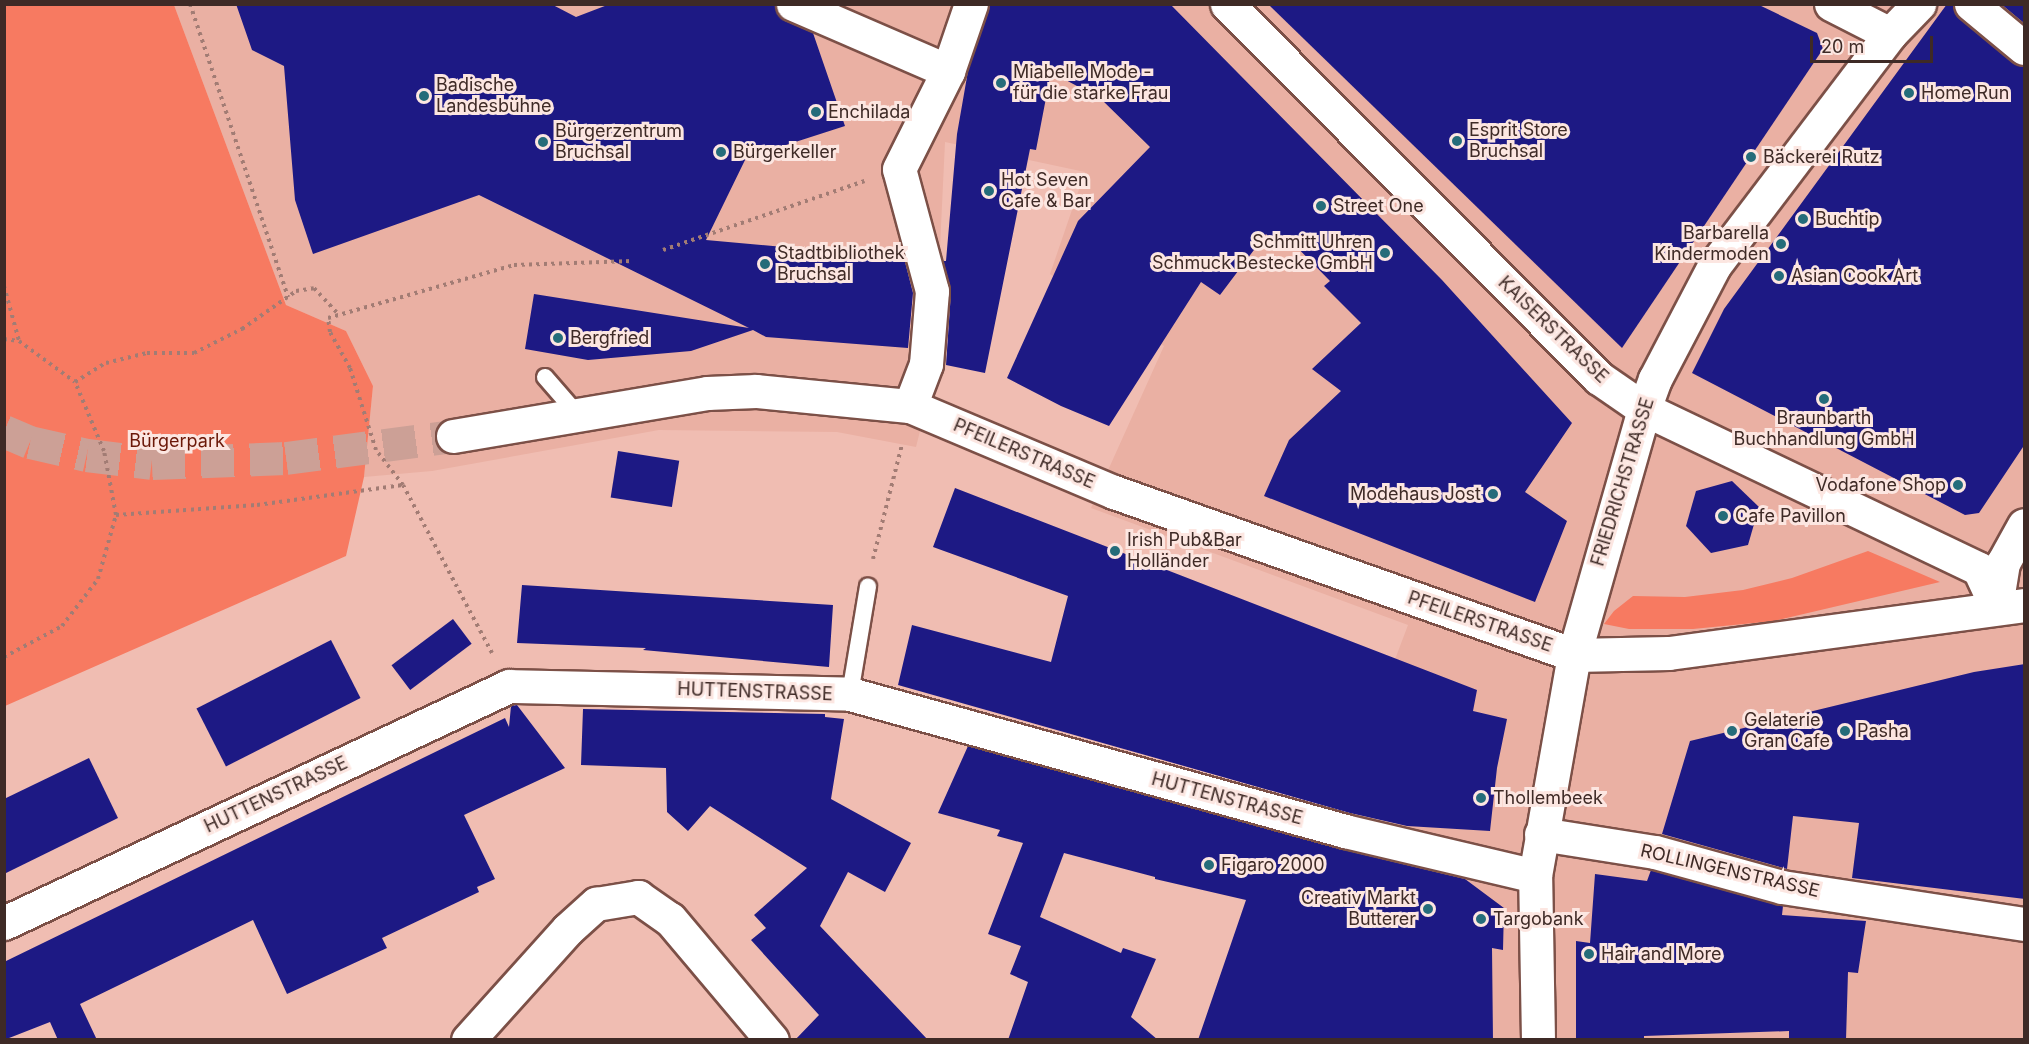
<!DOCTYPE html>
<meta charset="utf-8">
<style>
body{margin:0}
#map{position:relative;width:2029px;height:1044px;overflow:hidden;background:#f0bdb2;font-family:Inter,sans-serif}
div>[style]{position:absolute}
.built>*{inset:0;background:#eab0a3}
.green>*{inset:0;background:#f77a61}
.building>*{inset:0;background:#1d1984;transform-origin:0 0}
.secondary-tunnel>*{height:33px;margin-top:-16.5px;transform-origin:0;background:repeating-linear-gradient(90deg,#cca096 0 33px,transparent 0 49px)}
.path>*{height:4px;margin-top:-2px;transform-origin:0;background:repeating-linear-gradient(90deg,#a27c74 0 3px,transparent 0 7.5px)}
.roads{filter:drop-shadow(2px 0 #7c5047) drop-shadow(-2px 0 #7c5047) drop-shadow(0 2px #7c5047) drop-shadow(0 -2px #7c5047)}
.lane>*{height:16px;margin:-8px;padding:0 8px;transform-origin:8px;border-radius:8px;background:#fff}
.street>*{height:33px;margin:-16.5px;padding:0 16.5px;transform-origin:16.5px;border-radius:16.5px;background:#fff}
.secondary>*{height:33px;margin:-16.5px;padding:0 16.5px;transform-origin:16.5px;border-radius:16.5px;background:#fff}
.dots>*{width:16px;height:16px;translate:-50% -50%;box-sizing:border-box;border:3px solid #fce6e1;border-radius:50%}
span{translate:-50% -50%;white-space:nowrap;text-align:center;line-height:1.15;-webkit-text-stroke:6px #fce6e1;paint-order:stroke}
.poi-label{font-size:18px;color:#3e2a26}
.left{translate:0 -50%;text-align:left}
.right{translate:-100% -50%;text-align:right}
.street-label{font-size:18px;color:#3e2a26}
.park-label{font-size:18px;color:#6b1808}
.frame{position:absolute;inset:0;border:6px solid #3e2a26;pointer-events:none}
.scale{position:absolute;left:1810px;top:36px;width:123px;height:27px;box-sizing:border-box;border:3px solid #3e2a26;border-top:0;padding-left:8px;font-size:18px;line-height:21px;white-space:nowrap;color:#3e2a26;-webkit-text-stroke:4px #fce6e1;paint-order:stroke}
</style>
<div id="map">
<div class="built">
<div style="clip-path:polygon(174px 5px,2024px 5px,2024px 1039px,1415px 1039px,1299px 930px,1326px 813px,1396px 830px,1421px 748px,1371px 723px,1408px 625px,1091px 508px,1164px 346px,1050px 274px,1085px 172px,945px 142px,934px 375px,916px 447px,837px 432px,659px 430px,432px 471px,364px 477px,373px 386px,346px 331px,286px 305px)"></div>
</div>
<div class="green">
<div style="clip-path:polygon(5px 4px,174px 5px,286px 305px,346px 331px,373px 386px,364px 477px,346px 556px,5px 706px)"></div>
<div style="clip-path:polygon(1868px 551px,1940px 582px,1774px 621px,1693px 629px,1629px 629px,1604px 624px,1614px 611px,1633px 596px,1685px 597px,1743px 590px,1792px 578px)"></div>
</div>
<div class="building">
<div style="clip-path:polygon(236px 4px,551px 4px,576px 17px,610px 4px,775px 4px,778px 15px,785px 21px,813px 33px,845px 126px,746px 158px,706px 240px,904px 258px,913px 293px,908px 348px,766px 337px,753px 330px,691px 351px,588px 360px,525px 349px,534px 294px,749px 328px,479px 195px,313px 254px,295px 200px,284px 66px,252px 50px)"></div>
<div style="clip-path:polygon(989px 4px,1170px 4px,1442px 280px,1572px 423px,1525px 492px,1567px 521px,1535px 602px,1264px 496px,1289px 440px,1341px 391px,1312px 369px,1361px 323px,1324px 286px,1330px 281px,1287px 237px,1278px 246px,1266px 234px,1220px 295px,1201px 282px,1109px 426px,1061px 406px,1007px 378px,1078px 221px,1150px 147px,1101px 99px,1051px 72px,1036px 150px,1030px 149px,985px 373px,946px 365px,951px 292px,943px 261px,946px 261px,957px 134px,968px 71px)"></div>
<div style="clip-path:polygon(1268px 4px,1757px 4px,1817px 33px,1823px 49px,1622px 348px)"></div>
<div style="clip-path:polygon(1947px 4px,1953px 4px,1959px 18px,2012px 62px,2025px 66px,2025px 444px,1979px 513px,1965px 515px,1692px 373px,1724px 309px)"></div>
<div style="clip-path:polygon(2001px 4px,2025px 4px,2025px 24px)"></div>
<div style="left:618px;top:451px;width:62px;height:47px;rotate:9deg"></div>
<div style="clip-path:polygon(1732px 481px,1759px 507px,1748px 545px,1711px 553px,1686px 526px,1696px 491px)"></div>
<div style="clip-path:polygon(955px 488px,1477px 690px,1473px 711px,1507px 719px,1497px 768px,1490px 831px,1407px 826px,1350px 813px,898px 685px,912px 625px,1051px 662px,1068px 596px,933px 547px)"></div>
<div style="clip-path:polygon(522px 585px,833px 605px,829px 667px,643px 650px,646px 648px,517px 643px)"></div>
<div style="left:453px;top:619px;width:31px;height:77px;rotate:53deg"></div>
<div style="left:331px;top:640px;width:65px;height:151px;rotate:63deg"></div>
<div style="clip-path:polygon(2025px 664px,2025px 899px,1852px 878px,1859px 823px,1793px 816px,1787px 869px,1662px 834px,1690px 741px,1974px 672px)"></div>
<div style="clip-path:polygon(517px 705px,565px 768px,464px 815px,495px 879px,477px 887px,479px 892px,382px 938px,387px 948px,287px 994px,253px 920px,80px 1004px,97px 1040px,58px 1040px,50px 1022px,4px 1040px,4px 962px,505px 718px,509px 727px,511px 706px)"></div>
<div style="clip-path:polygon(583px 709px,825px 714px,825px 717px,844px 719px,831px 799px,911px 843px,885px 892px,848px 872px,820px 926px,928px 1040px,795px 1040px,819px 1015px,751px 940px,766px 928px,754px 915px,807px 868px,710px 806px,688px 831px,667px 812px,666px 768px,581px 765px)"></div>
<div style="clip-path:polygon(968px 746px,1340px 849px,1465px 879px,1504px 908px,1503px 950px,1492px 948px,1493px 1040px,1198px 1040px,1246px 900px,1155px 879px,1155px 877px,1064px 853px,1040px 917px,1121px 953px,1123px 948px,1156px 959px,1131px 1017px,1158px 1040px,1008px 1040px,1028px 982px,1010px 974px,1021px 946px,988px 934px,1023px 843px,997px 836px,1000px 830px,938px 813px)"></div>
<div style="clip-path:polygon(89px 758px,118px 818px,4px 874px,4px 799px)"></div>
<div style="clip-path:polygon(1651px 870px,1783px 906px,1782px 915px,1866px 921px,1858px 973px,1848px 972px,1846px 1040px,1789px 1040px,1789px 1031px,1644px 1036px,1644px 1040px,1576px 1040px,1576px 941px,1590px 943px,1595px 874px,1647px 881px)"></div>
</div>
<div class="secondary-tunnel">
<div style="left:4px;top:431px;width:28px;rotate:23deg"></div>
<div style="left:30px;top:442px;width:58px;rotate:12.8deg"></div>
<div style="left:87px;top:455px;width:65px;rotate:7deg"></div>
<div style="left:152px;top:463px;width:134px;rotate:-2.1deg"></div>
<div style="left:286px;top:458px;width:168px;rotate:-7.5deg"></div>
</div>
<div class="path">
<div style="left:190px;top:4px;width:309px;rotate:71.5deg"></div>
<div style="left:663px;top:250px;width:213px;rotate:-18.9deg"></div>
<div style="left:4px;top:286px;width:57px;rotate:74.7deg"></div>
<div style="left:19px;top:341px;width:69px;rotate:36.2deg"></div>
<div style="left:75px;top:382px;width:36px;rotate:-32deg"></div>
<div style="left:106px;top:363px;width:42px;rotate:-13.7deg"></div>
<div style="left:147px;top:353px;width:47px"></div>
<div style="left:194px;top:353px;width:54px;rotate:-26.6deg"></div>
<div style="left:242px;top:329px;width:66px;rotate:-35.1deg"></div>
<div style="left:296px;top:291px;width:18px;rotate:-9deg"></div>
<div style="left:314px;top:288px;width:37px;rotate:47deg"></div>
<div style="left:4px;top:339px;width:15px;rotate:8deg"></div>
<div style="left:116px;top:515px;width:141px;rotate:-4.1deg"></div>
<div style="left:257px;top:505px;width:147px;rotate:-7.8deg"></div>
<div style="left:873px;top:559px;width:119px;rotate:-75.8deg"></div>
<div style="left:492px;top:653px;width:190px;rotate:-117.9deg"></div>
<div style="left:403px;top:485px;width:44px;rotate:-127.6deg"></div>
<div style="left:376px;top:450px;width:86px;rotate:-107.6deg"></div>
<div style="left:350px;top:368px;width:41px;rotate:-119.1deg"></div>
<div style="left:330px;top:332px;width:14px;rotate:-98deg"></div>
<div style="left:328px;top:318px;width:193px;rotate:-15.9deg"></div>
<div style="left:514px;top:265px;width:119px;rotate:-1.9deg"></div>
<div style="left:4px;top:657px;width:66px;rotate:-28.1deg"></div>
<div style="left:62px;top:626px;width:59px;rotate:-52.5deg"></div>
<div style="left:98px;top:579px;width:66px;rotate:-74.3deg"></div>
<div style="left:116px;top:515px;width:65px;rotate:-100.6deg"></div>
<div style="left:104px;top:451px;width:75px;rotate:-112.8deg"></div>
</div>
<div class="roads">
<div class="lane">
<div style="left:545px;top:377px;width:50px;rotate:49deg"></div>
<div style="left:850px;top:694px;width:109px;rotate:-80.5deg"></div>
</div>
<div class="street">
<div style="left:793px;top:4px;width:169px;rotate:23.4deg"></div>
<div style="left:1227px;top:4px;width:528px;rotate:45.15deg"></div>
<div style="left:1599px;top:378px;width:55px;rotate:34.6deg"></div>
<div style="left:1644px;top:409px;width:371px;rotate:25.5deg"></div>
<div style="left:1979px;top:569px;width:41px;rotate:65.3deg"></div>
<div style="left:1831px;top:4px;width:66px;rotate:27deg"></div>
<div style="left:1971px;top:4px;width:69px;rotate:39.7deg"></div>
<div style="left:910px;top:406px;width:45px;rotate:-69.1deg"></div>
<div style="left:926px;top:364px;width:73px;rotate:-85.3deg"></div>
<div style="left:932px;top:291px;width:126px;rotate:-105.1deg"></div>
<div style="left:899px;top:169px;width:110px;rotate:-63.4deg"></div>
<div style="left:948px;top:71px;width:71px;rotate:-71.1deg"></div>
<div style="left:1996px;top:606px;width:44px;rotate:-80.8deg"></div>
<div style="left:2003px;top:563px;width:43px;rotate:-61.1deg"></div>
<div style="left:1574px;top:655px;width:256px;rotate:-74.1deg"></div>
<div style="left:1644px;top:409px;width:32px;rotate:-70deg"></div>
<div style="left:1655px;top:379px;width:127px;rotate:-62.4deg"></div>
<div style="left:1714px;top:266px;width:291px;rotate:-52.8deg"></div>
<div style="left:1890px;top:34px;width:42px;rotate:-46deg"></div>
<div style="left:1541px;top:834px;width:115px;rotate:9deg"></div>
<div style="left:1655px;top:852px;width:132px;rotate:15.4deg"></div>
<div style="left:1782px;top:887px;width:245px;rotate:8.7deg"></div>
<div style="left:4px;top:923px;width:558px;rotate:-25.14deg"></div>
<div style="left:509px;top:686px;width:341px;rotate:1.3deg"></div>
<div style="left:850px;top:694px;width:514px;rotate:15.47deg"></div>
<div style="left:1345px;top:831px;width:195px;rotate:13.3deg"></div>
<div style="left:468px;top:1040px;width:149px;rotate:-48deg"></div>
<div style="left:568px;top:929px;width:38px;rotate:-42deg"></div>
<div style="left:596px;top:904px;width:43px;rotate:-9.5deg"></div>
<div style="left:638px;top:897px;width:39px;rotate:35deg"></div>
<div style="left:670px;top:919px;width:158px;rotate:49.9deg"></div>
</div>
<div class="secondary">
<div style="left:453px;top:436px;width:258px;rotate:-9.6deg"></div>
<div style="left:707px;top:393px;width:49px;rotate:-2.3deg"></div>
<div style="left:756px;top:391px;width:155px;rotate:5.6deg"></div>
<div style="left:910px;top:406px;width:221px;rotate:22.9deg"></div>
<div style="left:1114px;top:492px;width:488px;rotate:19.5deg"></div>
<div style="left:1574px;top:655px;width:95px;rotate:-1.2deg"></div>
<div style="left:1669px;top:653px;width:358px;rotate:-7.7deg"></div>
<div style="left:1538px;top:1040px;width:164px;rotate:-91deg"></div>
<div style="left:1535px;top:876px;width:224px;rotate:-80deg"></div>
</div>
</div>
<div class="dots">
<div style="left:1001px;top:83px;background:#256c7a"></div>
<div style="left:1909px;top:93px;background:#256c7a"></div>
<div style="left:424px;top:96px;background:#256c7a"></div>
<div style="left:816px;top:112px;background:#256c7a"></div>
<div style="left:1457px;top:141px;background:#256c7a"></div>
<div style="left:543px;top:142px;background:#256c7a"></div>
<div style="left:721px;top:152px;background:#256c7a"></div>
<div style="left:1751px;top:157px;background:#256c7a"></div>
<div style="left:989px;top:191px;background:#256c7a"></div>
<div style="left:1321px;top:206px;background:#256c7a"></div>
<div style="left:1803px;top:219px;background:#256c7a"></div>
<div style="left:1781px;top:244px;background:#256c7a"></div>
<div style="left:1385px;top:253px;background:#256c7a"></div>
<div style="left:765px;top:264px;background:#256c7a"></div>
<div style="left:1779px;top:276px;background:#256c7a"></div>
<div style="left:558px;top:338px;background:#256c7a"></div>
<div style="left:1824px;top:399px;background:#256c7a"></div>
<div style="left:1958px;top:485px;background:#256c7a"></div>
<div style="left:1493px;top:494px;background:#256c7a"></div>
<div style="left:1723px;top:516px;background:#256c7a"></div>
<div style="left:1115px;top:551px;background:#256c7a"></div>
<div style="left:1732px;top:731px;background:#256c7a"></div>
<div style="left:1845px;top:731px;background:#256c7a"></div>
<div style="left:1481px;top:798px;background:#256c7a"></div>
<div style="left:1209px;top:865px;background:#256c7a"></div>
<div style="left:1428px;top:909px;background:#256c7a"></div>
<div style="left:1481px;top:919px;background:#256c7a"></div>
<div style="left:1589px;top:954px;background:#256c7a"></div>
</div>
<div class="poi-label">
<span class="left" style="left:1013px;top:83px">Miabelle Mode -<br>für die starke Frau</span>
<span class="left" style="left:436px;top:96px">Badische<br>Landesbühne</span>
<span class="left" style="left:1921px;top:93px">Home Run</span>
<span class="left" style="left:828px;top:112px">Enchilada</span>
<span class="left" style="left:1469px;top:141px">Esprit Store<br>Bruchsal</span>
<span class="left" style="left:555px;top:142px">Bürgerzentrum<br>Bruchsal</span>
<span class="left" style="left:733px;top:152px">Bürgerkeller</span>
<span class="left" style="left:1763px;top:157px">Bäckerei Rutz</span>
<span class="left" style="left:1001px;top:191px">Hot Seven<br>Cafe &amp; Bar</span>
<span class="left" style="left:1333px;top:206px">Street One</span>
<span class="left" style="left:1815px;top:219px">Buchtip</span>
<span class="right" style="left:1769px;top:244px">Barbarella<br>Kindermoden</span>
<span class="right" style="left:1373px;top:253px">Schmitt Uhren<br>Schmuck Bestecke GmbH</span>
<span class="left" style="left:777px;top:264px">Stadtbibliothek<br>Bruchsal</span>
<span class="left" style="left:1791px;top:276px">Asian Cook Art</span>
<span class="left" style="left:570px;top:338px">Bergfried</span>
<span style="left:1824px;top:429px">Braunbarth<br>Buchhandlung GmbH</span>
<span class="right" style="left:1946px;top:485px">Vodafone Shop</span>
<span class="right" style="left:1481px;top:494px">Modehaus Jost</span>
<span class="left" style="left:1735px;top:516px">Cafe Pavillon</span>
<span class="left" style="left:1127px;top:551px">Irish Pub&amp;Bar<br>Holländer</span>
<span class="left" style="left:1744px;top:731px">Gelaterie<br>Gran Cafe</span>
<span class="left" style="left:1857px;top:731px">Pasha</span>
<span class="left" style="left:1493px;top:798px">Thollembeek</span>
<span class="left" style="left:1221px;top:865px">Figaro 2000</span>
<span class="right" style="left:1416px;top:909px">Creativ Markt<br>Butterer</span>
<span class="left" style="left:1493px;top:919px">Targobank</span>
<span class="left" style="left:1601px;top:954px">Hair and More</span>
</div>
<div class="street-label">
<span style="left:1553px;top:330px;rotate:44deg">KAISERSTRASSE</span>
<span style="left:1024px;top:454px;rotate:23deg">PFEILERSTRASSE</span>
<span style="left:1623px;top:482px;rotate:-73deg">FRIEDRICHSTRASSE</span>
<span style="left:1480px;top:622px;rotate:19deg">PFEILERSTRASSE</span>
<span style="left:755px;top:692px;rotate:2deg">HUTTENSTRASSE</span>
<span style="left:276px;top:795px;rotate:-25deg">HUTTENSTRASSE</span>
<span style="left:1227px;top:799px;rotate:15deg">HUTTENSTRASSE</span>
<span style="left:1730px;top:871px;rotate:13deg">ROLLINGENSTRASSE</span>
</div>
<div class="park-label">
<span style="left:177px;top:441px">Bürgerpark</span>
</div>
<div class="frame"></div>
<div class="scale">20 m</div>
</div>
